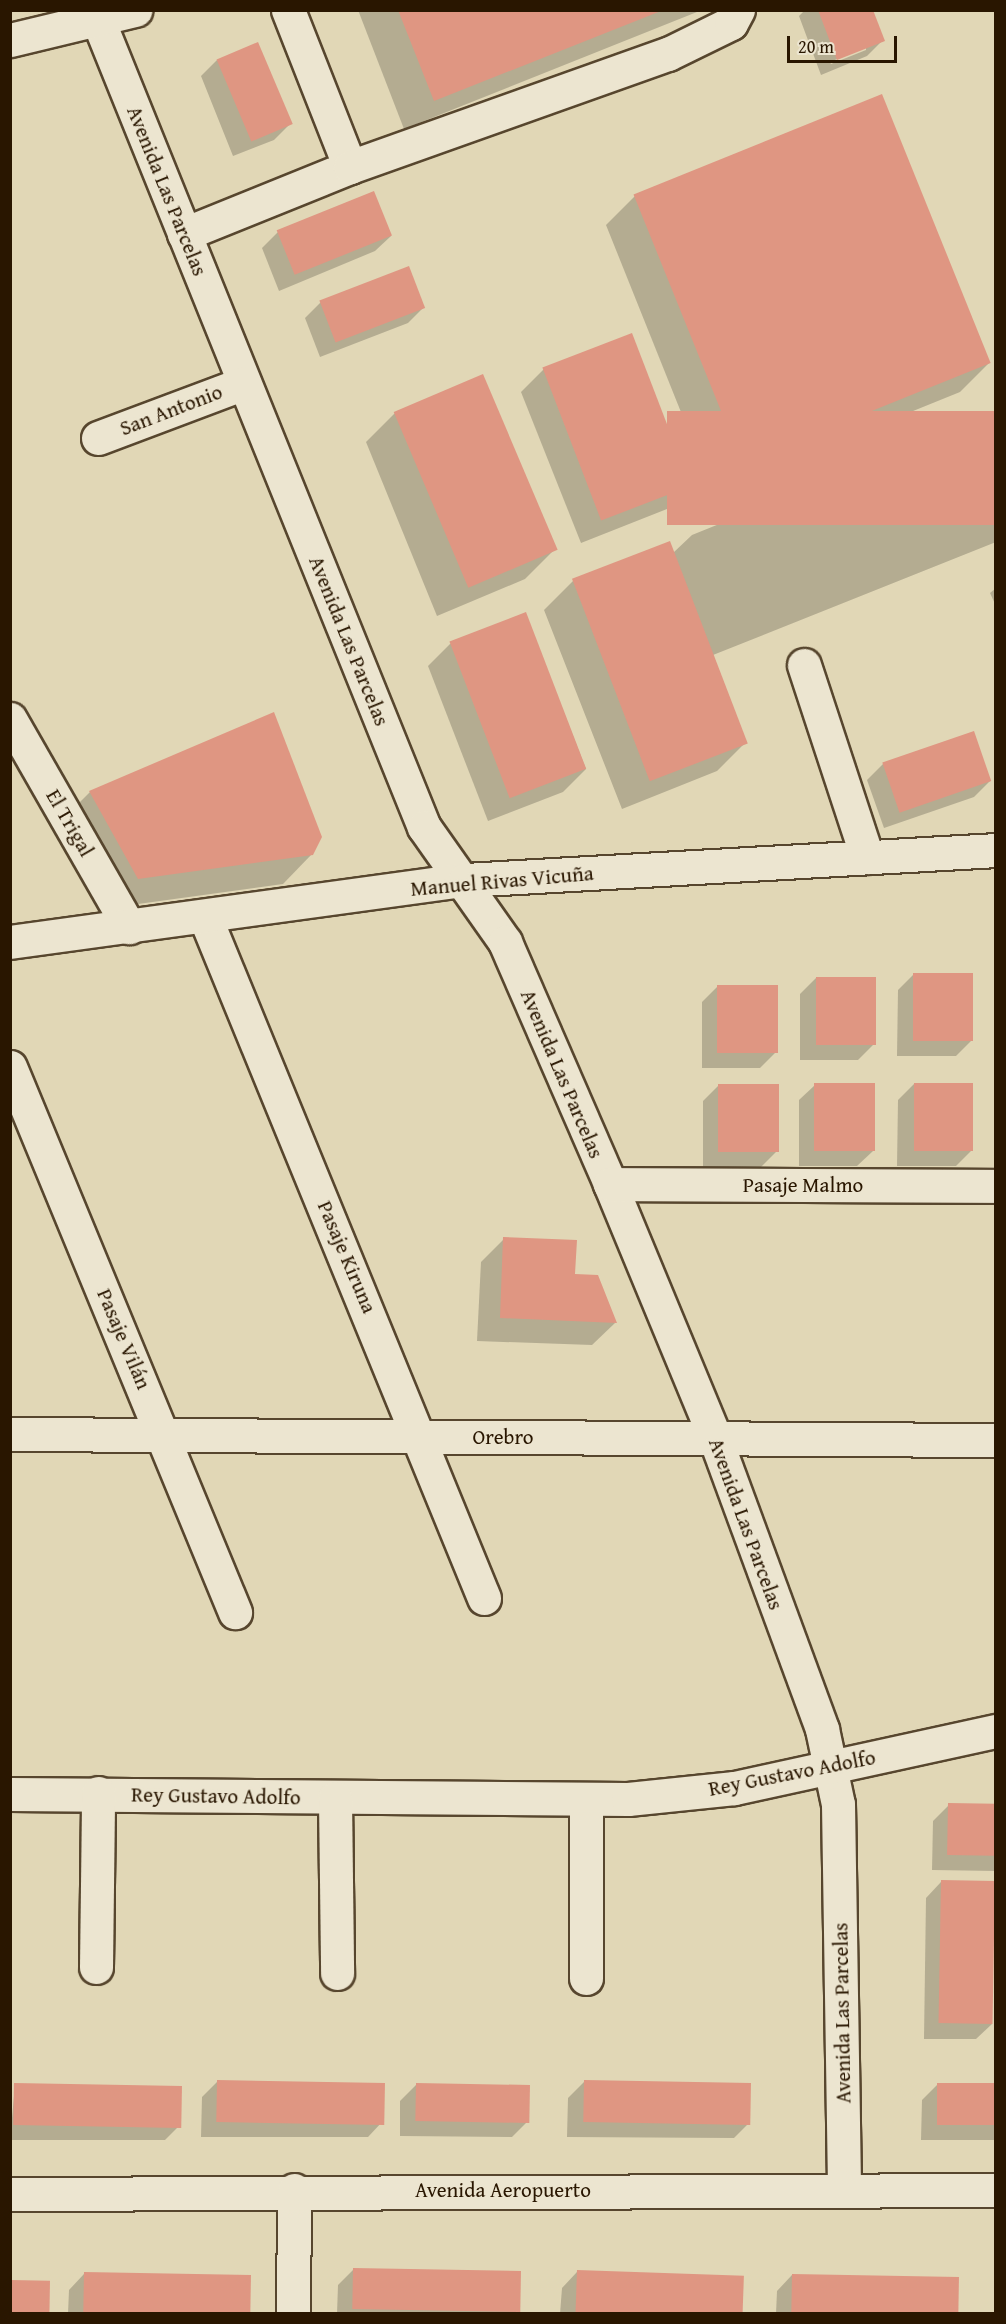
<!DOCTYPE html>
<meta charset="utf-8">
<style>
body{margin:0}
#map{position:relative;width:1006px;height:2324px;overflow:hidden;background:#e1d7b6;font-family:"Gentium Book Plus",serif}
div>[style]{position:absolute}
.shadow>*{inset:0;background:#0003}
.building>*{inset:0;background:#df9682;transform-origin:0 0}
.roads{filter:drop-shadow(2px 0 #57462e) drop-shadow(-2px 0 #57462e) drop-shadow(0 2px #57462e) drop-shadow(0 -2px #57462e)}
.minor>*{height:33px;margin:-16.5px;padding:0 16.5px;transform-origin:16.5px;border-radius:16.5px;background:#ece5d0}
span{translate:-50% -50%;white-space:nowrap;text-align:center;line-height:1.15;-webkit-text-stroke:4.5px #ece5d0;paint-order:stroke}
.street-label{font-size:21px;color:#291600}
.frame{position:absolute;inset:0;border:12px solid #291600;pointer-events:none}
.scale{position:absolute;left:787px;top:36px;width:110px;height:27px;box-sizing:border-box;border:3px solid #291600;border-top:0;padding-left:8px;font-size:18px;line-height:21px;white-space:nowrap;color:#291600;-webkit-text-stroke:4px #ece5d0;paint-order:stroke}
</style>
<div id="map">
<div class="shadow">
<div style="clip-path:polygon(358px 10px,702px 10px,404px 129px)"></div>
<div style="clip-path:polygon(evenodd,805px 10px,871px 10px,883px 40px,867px 56px,821px 75px,799px 16px,805px 10px,866px 47px,866px 50px,831px 64px,830px 62px,866px 47px)"></div>
<div style="clip-path:polygon(217px 60px,290px 124px,274px 140px,233px 156px,201px 76px)"></div>
<div style="clip-path:polygon(635px 196px,989px 363px,960px 392px,713px 492px,606px 225px)"></div>
<div style="clip-path:polygon(278px 232px,391px 236px,375px 251px,279px 291px,262px 248px)"></div>
<div style="clip-path:polygon(321px 302px,423px 308px,408px 323px,320px 357px,305px 318px)"></div>
<div style="clip-path:polygon(544px 369px,690px 486px,667px 509px,581px 543px,521px 392px)"></div>
<div style="clip-path:polygon(996px 412px,996px 542px,713px 655px,746px 742px,717px 771px,622px 809px,544px 610px,573px 581px,673px 553px,692px 535px)"></div>
<div style="clip-path:polygon(395px 413px,554px 550px,525px 579px,437px 616px,366px 442px)"></div>
<div style="clip-path:polygon(996px 588px,996px 606px,990px 593px)"></div>
<div style="clip-path:polygon(525px 614px,586px 769px,563px 792px,488px 821px,428px 666px,450px 644px)"></div>
<div style="clip-path:polygon(273px 714px,312px 854px,283px 884px,109px 908px,61px 821px,90px 792px)"></div>
<div style="clip-path:polygon(883px 764px,990px 781px,974px 797px,884px 828px,867px 780px)"></div>
<div style="clip-path:polygon(914px 974px,971px 1041px,956px 1056px,897px 1056px,898px 990px)"></div>
<div style="clip-path:polygon(816px 978px,874px 1044px,858px 1060px,800px 1060px,800px 994px)"></div>
<div style="clip-path:polygon(718px 986px,776px 1052px,760px 1068px,702px 1068px,702px 1002px)"></div>
<div style="clip-path:polygon(914px 1084px,971px 1151px,956px 1166px,897px 1166px,898px 1100px)"></div>
<div style="clip-path:polygon(719px 1085px,777px 1151px,761px 1167px,703px 1167px,703px 1101px)"></div>
<div style="clip-path:polygon(815px 1085px,873px 1151px,857px 1166px,799px 1166px,799px 1100px)"></div>
<div style="clip-path:polygon(504px 1239px,573px 1275px,615px 1323px,592px 1345px,477px 1341px,481px 1262px)"></div>
<div style="clip-path:polygon(949px 1805px,996px 1805px,996px 1871px,932px 1870px,933px 1821px)"></div>
<div style="clip-path:polygon(941px 1882px,992px 2024px,976px 2039px,924px 2039px,926px 1898px)"></div>
<div style="clip-path:polygon(218px 2081px,383px 2121px,368px 2137px,201px 2137px,202px 2097px)"></div>
<div style="clip-path:polygon(584px 2082px,750px 2122px,734px 2138px,567px 2137px,568px 2098px)"></div>
<div style="clip-path:polygon(938px 2084px,996px 2084px,996px 2140px,921px 2140px,922px 2100px)"></div>
<div style="clip-path:polygon(15px 2085px,181px 2124px,165px 2140px,10px 2140px)"></div>
<div style="clip-path:polygon(416px 2085px,528px 2121px,512px 2137px,400px 2136px,400px 2101px)"></div>
<div style="clip-path:polygon(354px 2269px,519px 2308px,514px 2314px,337px 2314px,338px 2285px)"></div>
<div style="clip-path:polygon(577px 2272px,742px 2314px,560px 2314px,562px 2288px)"></div>
<div style="clip-path:polygon(84px 2274px,250px 2313px,68px 2314px,69px 2290px)"></div>
<div style="clip-path:polygon(792px 2275px,958px 2314px,776px 2314px,777px 2291px)"></div>
</div>
<div class="building">
<div style="clip-path:polygon(398px 10px,661px 10px,661px 11px,434px 101px)"></div>
<div style="clip-path:polygon(818px 10px,873px 10px,885px 41px,837px 60px)"></div>
<div style="left:258px;top:42px;width:89px;height:45px;rotate:67deg"></div>
<div style="left:882px;top:94px;width:290px;height:268px;rotate:68deg"></div>
<div style="left:374px;top:191px;width:48px;height:105px;rotate:68deg"></div>
<div style="left:409px;top:266px;width:45px;height:96px;rotate:69deg"></div>
<div style="left:632px;top:333px;width:164px;height:96px;rotate:69deg"></div>
<div style="left:483px;top:374px;width:191px;height:97px;rotate:67deg"></div>
<div style="left:996px;top:411px;width:114px;height:329px;rotate:90deg"></div>
<div style="left:670px;top:541px;width:217px;height:105px;rotate:69deg"></div>
<div style="left:526px;top:612px;width:168px;height:82px;rotate:69deg"></div>
<div style="clip-path:polygon(274px 712px,322px 837px,313px 855px,138px 879px,89px 791px)"></div>
<div style="left:974px;top:731px;width:53px;height:97px;rotate:71deg"></div>
<div style="left:913px;top:973px;width:60px;height:68px"></div>
<div style="left:816px;top:977px;width:60px;height:68px"></div>
<div style="left:717px;top:985px;width:61px;height:68px"></div>
<div style="left:814px;top:1083px;width:61px;height:68px"></div>
<div style="left:914px;top:1083px;width:59px;height:68px"></div>
<div style="left:718px;top:1084px;width:61px;height:68px"></div>
<div style="clip-path:polygon(503px 1237px,577px 1240px,575px 1274px,598px 1275px,617px 1323px,500px 1318px)"></div>
<div style="left:948px;top:1803px;width:48px;height:52px;rotate:1deg"></div>
<div style="left:941px;top:1880px;width:54px;height:143px;rotate:1deg"></div>
<div style="left:217px;top:2080px;width:168px;height:42px;rotate:1deg"></div>
<div style="left:584px;top:2080px;width:167px;height:42px;rotate:1deg"></div>
<div style="left:14px;top:2083px;width:168px;height:42px;rotate:1deg"></div>
<div style="left:416px;top:2083px;width:114px;height:38px;rotate:1deg"></div>
<div style="left:937px;top:2083px;width:59px;height:42px"></div>
<div style="left:353px;top:2268px;width:168px;height:41px;rotate:1deg"></div>
<div style="left:577px;top:2270px;width:167px;height:42px;rotate:2deg"></div>
<div style="left:84px;top:2272px;width:167px;height:42px;rotate:1deg"></div>
<div style="left:792px;top:2274px;width:167px;height:40px;rotate:1deg"></div>
<div style="left:10px;top:2280px;width:40px;height:34px;rotate:1deg"></div>
</div>
<div class="roads">
<div class="minor">
<div style="left:94px;top:10px;width:881px;rotate:68.01deg"></div>
<div style="left:424px;top:827px;width:141px;rotate:54.8deg"></div>
<div style="left:505px;top:942px;width:264px;rotate:66.5deg"></div>
<div style="left:610px;top:1184px;width:275px;rotate:67.5deg"></div>
<div style="left:715px;top:1438px;width:310px;rotate:69.8deg"></div>
<div style="left:822px;top:1729px;width:77px;rotate:78deg"></div>
<div style="left:838px;top:1804px;width:385px;rotate:89.1deg"></div>
<div style="left:288px;top:10px;width:169px;rotate:68.5deg"></div>
<div style="left:10px;top:40px;width:129px;rotate:-13.5deg"></div>
<div style="left:184px;top:234px;width:179px;rotate:-22deg"></div>
<div style="left:350px;top:167px;width:337px;rotate:-19.6deg"></div>
<div style="left:668px;top:54px;width:70px;rotate:-26.2deg"></div>
<div style="left:731px;top:23px;width:15px;rotate:-62deg"></div>
<div style="left:98px;top:438px;width:156px;rotate:-20.6deg"></div>
<div style="left:804px;top:665px;width:202px;rotate:71.8deg"></div>
<div style="left:10px;top:719px;width:240px;rotate:60.2deg"></div>
<div style="left:205px;top:917px;width:736px;rotate:67.72deg"></div>
<div style="left:10px;top:942px;width:459px;rotate:-7.8deg"></div>
<div style="left:465px;top:880px;width:532px;rotate:-3.23deg"></div>
<div style="left:10px;top:1067px;width:590px;rotate:67.57deg"></div>
<div style="left:610px;top:1184px;width:386px;rotate:0.3deg"></div>
<div style="left:10px;top:1434px;width:986px;rotate:0.35deg"></div>
<div style="left:10px;top:1794px;width:618px;rotate:0.46deg"></div>
<div style="left:628px;top:1799px;width:107px;rotate:-5.9deg"></div>
<div style="left:734px;top:1788px;width:268px;rotate:-12.3deg"></div>
<div style="left:335px;top:1798px;width:175px;rotate:89.3deg"></div>
<div style="left:96px;top:1967px;width:174px;rotate:-89.3deg"></div>
<div style="left:586px;top:1978px;width:178px;rotate:-90deg"></div>
<div style="left:10px;top:2194px;width:986px;rotate:-0.23deg"></div>
<div style="left:293px;top:2314px;width:124px;rotate:-89.5deg"></div>
</div>
</div>
<div class="street-label">
<span style="left:167px;top:191px;rotate:68deg">Avenida Las Parcelas</span>
<span style="left:171px;top:410px;rotate:-21deg">San Antonio</span>
<span style="left:349px;top:641px;rotate:68deg">Avenida Las Parcelas</span>
<span style="left:70px;top:823px;rotate:60deg">El Trigal</span>
<span style="left:502px;top:881px;rotate:-5deg">Manuel Rivas Vicuña</span>
<span style="left:562px;top:1074px;rotate:67deg">Avenida Las Parcelas</span>
<span style="left:803px;top:1185px">Pasaje Malmo</span>
<span style="left:347px;top:1257px;rotate:67deg">Pasaje Kiruna</span>
<span style="left:124px;top:1339px;rotate:67deg">Pasaje Vilán</span>
<span style="left:503px;top:1437px">Orebro</span>
<span style="left:746px;top:1524px;rotate:70deg">Avenida Las Parcelas</span>
<span style="left:792px;top:1773px;rotate:-11deg">Rey Gustavo Adolfo</span>
<span style="left:216px;top:1796px;rotate:1deg">Rey Gustavo Adolfo</span>
<span style="left:842px;top:2013px;rotate:-91deg">Avenida Las Parcelas</span>
<span style="left:503px;top:2190px">Avenida Aeropuerto</span>
</div>
<div class="frame"></div>
<div class="scale">20 m</div>
</div>
